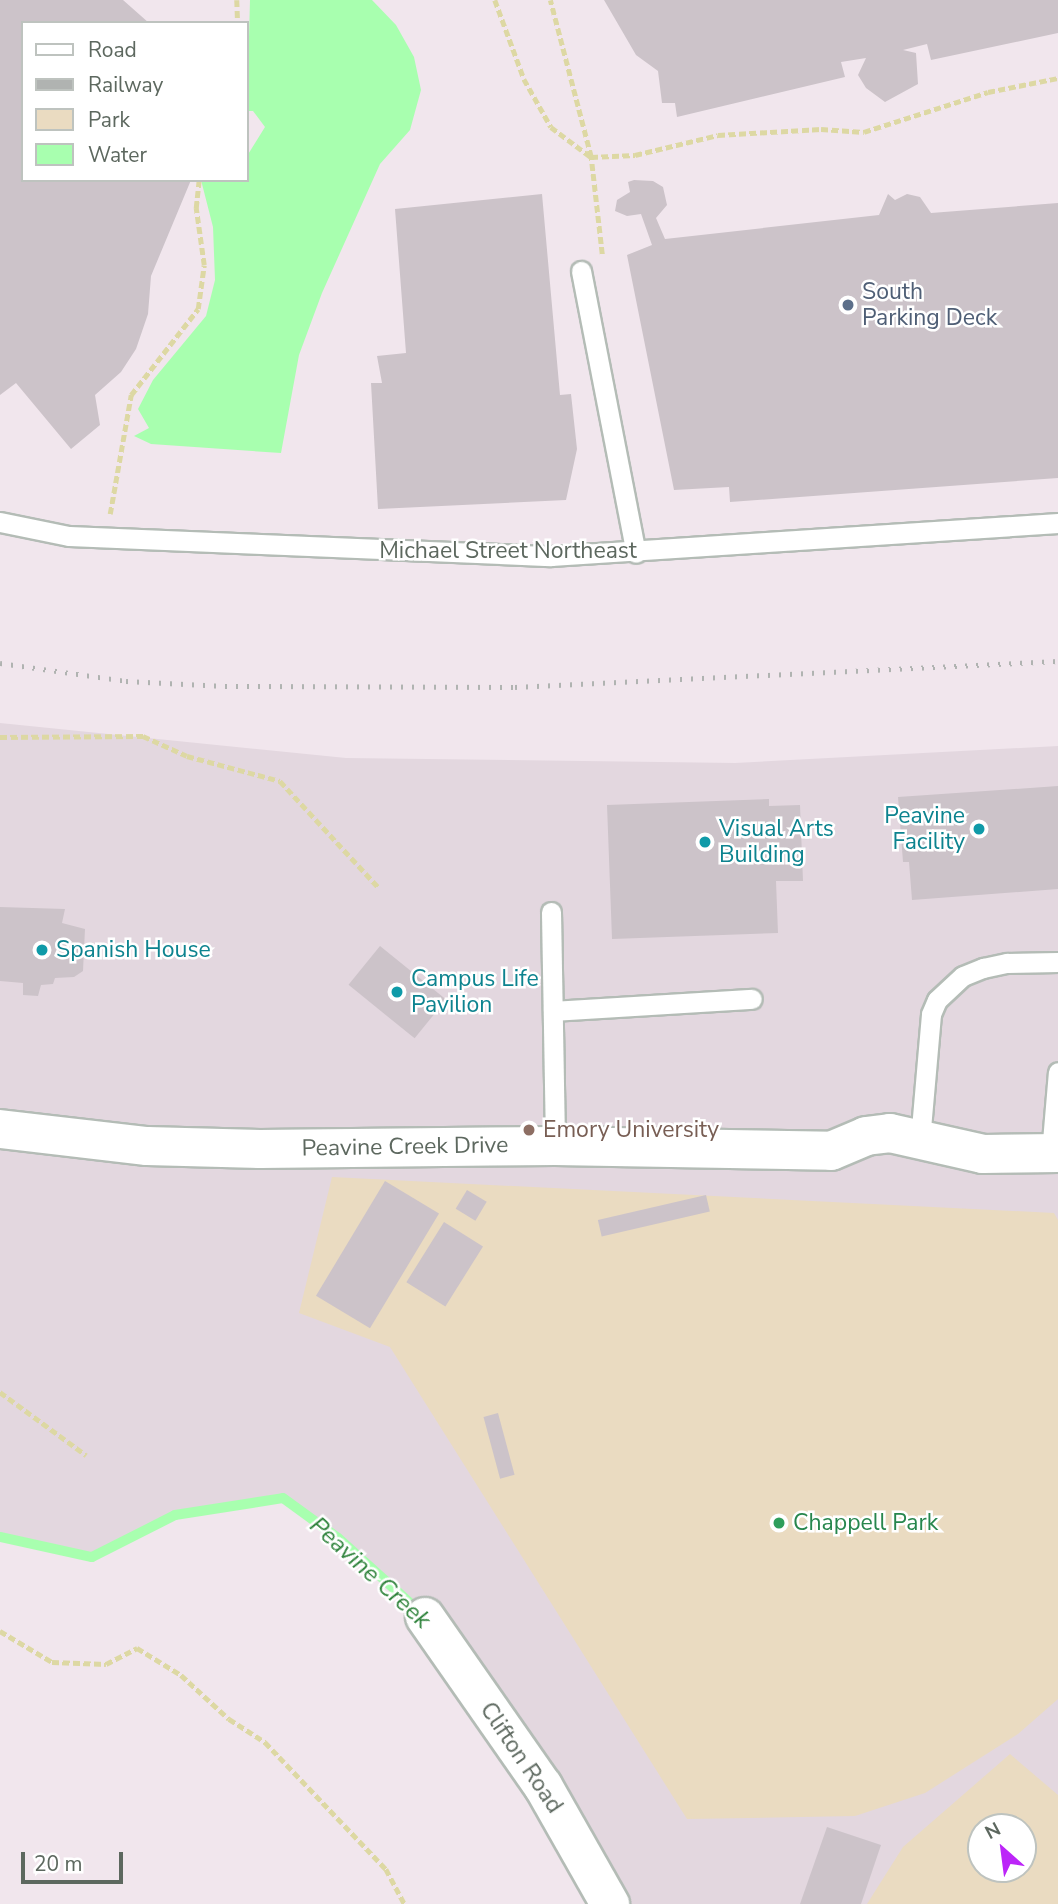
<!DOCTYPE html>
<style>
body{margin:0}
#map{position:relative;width:1058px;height:1904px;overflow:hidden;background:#f1e6ed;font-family:"Nunito Sans",sans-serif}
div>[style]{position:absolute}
.education>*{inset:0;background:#e3d7df}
.green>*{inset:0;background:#eadbc1}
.water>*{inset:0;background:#a8ffaf}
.stream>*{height:10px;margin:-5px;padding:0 5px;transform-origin:5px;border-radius:5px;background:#a8ffaf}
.building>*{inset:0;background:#ccc3c9;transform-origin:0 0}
.path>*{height:4.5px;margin-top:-2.25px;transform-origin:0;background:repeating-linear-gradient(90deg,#ddd8a3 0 7px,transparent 0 10.5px)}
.roads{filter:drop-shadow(2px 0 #b4bcb6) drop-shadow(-2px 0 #b4bcb6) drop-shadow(0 2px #b4bcb6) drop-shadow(0 -2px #b4bcb6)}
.lane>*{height:19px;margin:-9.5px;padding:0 9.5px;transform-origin:9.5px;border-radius:9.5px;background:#fff}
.street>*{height:38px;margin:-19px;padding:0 19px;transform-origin:19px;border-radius:19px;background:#fff}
.secondary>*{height:38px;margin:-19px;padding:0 19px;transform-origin:19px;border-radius:19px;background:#fff}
.rail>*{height:5px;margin-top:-2.5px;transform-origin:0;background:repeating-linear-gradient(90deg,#b0b3b1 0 2px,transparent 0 11px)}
.dots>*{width:19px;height:19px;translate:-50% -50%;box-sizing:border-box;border:4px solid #fff;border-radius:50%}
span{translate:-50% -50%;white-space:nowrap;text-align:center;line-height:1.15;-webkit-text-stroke:5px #fff;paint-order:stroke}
.service-label{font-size:23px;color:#4e5e75}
.left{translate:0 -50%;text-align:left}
.street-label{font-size:23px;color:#5d685f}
.culture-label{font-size:23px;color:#0d838f}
.right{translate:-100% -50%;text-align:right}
.education-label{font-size:23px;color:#785e54}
.leisure-label{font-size:23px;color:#27864d}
.water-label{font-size:24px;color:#2d823a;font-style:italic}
.legend{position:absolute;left:21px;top:21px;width:228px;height:161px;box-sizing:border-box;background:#fff;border:2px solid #bec3bf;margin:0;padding:9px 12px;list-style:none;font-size:21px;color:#5d685f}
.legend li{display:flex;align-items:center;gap:14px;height:35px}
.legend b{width:35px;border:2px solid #bec3bf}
.north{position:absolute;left:967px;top:1813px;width:70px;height:70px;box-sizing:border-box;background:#fff;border:2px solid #bec3bf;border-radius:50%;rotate:332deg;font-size:19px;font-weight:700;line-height:28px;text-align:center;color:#5d685f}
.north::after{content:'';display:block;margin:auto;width:24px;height:32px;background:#bc25f8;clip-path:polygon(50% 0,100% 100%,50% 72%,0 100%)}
.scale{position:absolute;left:21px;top:1852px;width:102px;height:32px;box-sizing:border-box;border:4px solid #5d685f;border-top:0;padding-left:9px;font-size:21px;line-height:24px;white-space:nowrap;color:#5d685f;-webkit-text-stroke:5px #fff;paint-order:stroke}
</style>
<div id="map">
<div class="education">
<div style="clip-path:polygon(evenodd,0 723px,346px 758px,735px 763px,1058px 746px,1058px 1904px,610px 1904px,425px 1617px,283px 1498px,175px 1515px,92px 1557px,0 1537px,0 723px,981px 1827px,1023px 1827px,1023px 1869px,981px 1869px,981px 1827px)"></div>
</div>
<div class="green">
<div style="clip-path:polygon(332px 1177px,1054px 1213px,1058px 1220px,1058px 1699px,1018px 1734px,925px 1793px,855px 1816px,687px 1819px,390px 1347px,299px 1313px)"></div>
<div style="clip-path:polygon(evenodd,1010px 1754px,1058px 1795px,1058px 1904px,867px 1904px,903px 1847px,1010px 1754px,981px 1827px,1023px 1827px,1023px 1869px,981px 1869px,981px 1827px)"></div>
</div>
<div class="water">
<div style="clip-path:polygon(250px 0,372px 0,396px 25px,414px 57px,421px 90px,410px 130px,380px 164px,322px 293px,299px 355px,281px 453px,151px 444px,134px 436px,149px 428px,138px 409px,153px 380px,206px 316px,215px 280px,213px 227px,201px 180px,247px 180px,247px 156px,265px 127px,253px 111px,247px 111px)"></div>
</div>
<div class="stream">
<div style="left:0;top:1537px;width:94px;rotate:12.3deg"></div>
<div style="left:92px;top:1557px;width:93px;rotate:-26.8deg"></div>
<div style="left:175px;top:1515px;width:109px;rotate:-8.9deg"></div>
<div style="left:283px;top:1498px;width:68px;rotate:36deg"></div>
<div style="left:338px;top:1538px;width:110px;rotate:42.1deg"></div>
</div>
<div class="building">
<div style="clip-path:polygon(0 0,123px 0,149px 23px,23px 23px,23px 180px,191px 180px,151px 276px,148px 314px,136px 349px,121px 372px,95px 395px,100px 425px,71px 449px,16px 383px,0 395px)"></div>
<div style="clip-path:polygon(604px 0,1058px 0,1058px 33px,931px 60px,927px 44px,903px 50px,916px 53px,918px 84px,885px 102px,866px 88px,858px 75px,866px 58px,841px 62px,845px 77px,677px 117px,675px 103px,662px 103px,658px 71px,636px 55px)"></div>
<div style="clip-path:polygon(634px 180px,653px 181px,663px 187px,667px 205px,656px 218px,665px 239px,879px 215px,888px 194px,895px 200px,907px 194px,920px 197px,931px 213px,1058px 203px,1058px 478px,730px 502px,729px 487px,674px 490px,627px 255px,652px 245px,641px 214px,627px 216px,615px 211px,617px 200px,630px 192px,628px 182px)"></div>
<div style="clip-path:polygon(542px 194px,560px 395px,571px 394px,577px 449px,566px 500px,378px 509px,371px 383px,382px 383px,377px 356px,406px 353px,395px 209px)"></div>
<div style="clip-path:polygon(1058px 786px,1058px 889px,912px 900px,909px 862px,903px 862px,898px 797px)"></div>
<div style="clip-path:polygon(769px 799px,769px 806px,800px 805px,803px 881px,776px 881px,778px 933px,612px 939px,607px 805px)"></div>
<div style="clip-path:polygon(0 907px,65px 909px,62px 923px,85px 929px,83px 971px,74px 977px,55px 978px,53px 984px,41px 985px,38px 996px,23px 995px,23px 983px,0 981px)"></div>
<div style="left:380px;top:946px;width:85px;height:50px;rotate:39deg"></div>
<div style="left:385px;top:1181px;width:63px;height:134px;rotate:31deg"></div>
<div style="left:467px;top:1190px;width:23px;height:22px;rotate:31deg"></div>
<div style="left:706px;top:1195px;width:17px;height:111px;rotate:77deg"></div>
<div style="left:444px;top:1222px;width:46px;height:71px;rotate:32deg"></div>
<div style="left:498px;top:1413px;width:64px;height:15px;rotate:75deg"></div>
<div style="clip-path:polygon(827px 1827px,881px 1845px,861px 1904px,800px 1904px)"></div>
</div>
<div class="path">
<div style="left:237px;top:0;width:23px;rotate:88deg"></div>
<div style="left:495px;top:0;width:84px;rotate:69.8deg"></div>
<div style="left:524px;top:79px;width:55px;rotate:60.6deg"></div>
<div style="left:551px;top:127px;width:50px;rotate:36.9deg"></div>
<div style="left:591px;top:157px;width:162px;rotate:-104.6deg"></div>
<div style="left:602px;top:254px;width:98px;rotate:-96.5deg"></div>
<div style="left:591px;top:157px;width:44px;rotate:-2.6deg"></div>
<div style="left:635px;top:155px;width:85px;rotate:-13.5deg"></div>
<div style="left:718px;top:135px;width:103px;rotate:-3.3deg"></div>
<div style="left:821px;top:129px;width:43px;rotate:4deg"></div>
<div style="left:864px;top:132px;width:130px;rotate:-17.9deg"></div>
<div style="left:988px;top:92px;width:71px;rotate:-11.3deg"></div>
<div style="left:110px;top:514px;width:121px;rotate:-80deg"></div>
<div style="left:131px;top:395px;width:109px;rotate:-52.1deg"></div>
<div style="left:198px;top:309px;width:44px;rotate:-82.2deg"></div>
<div style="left:204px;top:265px;width:58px;rotate:-98deg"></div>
<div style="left:196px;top:208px;width:28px;rotate:-84deg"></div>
<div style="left:0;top:737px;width:143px;rotate:-0.4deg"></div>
<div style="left:143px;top:736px;width:48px;rotate:24.4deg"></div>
<div style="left:187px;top:756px;width:96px;rotate:15deg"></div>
<div style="left:280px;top:781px;width:146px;rotate:47.2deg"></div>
<div style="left:0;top:1392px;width:107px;rotate:36.2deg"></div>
<div style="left:0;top:1631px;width:61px;rotate:30.8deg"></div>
<div style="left:52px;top:1662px;width:54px;rotate:2.1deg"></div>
<div style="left:106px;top:1664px;width:35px;rotate:-27deg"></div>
<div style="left:137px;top:1648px;width:52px;rotate:31.5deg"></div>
<div style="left:181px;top:1675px;width:65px;rotate:42.5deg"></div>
<div style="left:229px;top:1719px;width:43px;rotate:32.6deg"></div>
<div style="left:265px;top:1742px;width:175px;rotate:46.4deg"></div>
<div style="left:386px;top:1869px;width:40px;rotate:62deg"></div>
</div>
<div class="roads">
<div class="lane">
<div style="left:581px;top:271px;width:287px;rotate:79deg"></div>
<div style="left:0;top:522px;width:70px;rotate:11.5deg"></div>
<div style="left:69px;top:536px;width:482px;rotate:2.4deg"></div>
<div style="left:551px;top:556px;width:508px;rotate:-3.72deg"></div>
<div style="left:551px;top:912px;width:234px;rotate:89deg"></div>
<div style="left:553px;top:1011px;width:199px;rotate:-3.5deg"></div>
<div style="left:920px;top:1140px;width:126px;rotate:-85deg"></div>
<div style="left:931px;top:1014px;width:15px;rotate:-67deg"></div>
<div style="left:937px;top:1000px;width:35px;rotate:-43deg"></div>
<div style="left:963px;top:976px;width:22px;rotate:-22deg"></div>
<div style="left:983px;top:968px;width:25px;rotate:-12deg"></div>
<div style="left:1007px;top:963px;width:51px;rotate:-1.1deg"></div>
<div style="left:1051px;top:1153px;width:81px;rotate:-85.1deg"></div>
</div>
<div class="street">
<div style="left:0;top:1129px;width:148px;rotate:6.6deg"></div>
<div style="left:147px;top:1146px;width:113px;rotate:1.5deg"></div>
<div style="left:260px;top:1149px;width:295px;rotate:-0.6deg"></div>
<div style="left:555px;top:1146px;width:276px;rotate:1deg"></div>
<div style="left:831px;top:1151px;width:38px;rotate:-23deg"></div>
<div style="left:866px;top:1136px;width:24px;rotate:-7deg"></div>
<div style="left:890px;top:1133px;width:95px;rotate:12.7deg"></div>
<div style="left:983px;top:1154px;width:75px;rotate:-0.8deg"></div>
</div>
<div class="secondary">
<div style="left:425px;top:1617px;width:206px;rotate:55.1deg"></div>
<div style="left:543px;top:1786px;width:136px;rotate:60.4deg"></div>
</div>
</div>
<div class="rail">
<div style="left:0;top:663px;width:127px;rotate:8.1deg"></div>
<div style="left:126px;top:681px;width:99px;rotate:2.9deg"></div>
<div style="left:225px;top:686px;width:290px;rotate:0.2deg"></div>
<div style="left:515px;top:687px;width:544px;rotate:-2.74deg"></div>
</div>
<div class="dots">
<div style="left:848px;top:305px;background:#5c6f8a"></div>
<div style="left:979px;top:829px;background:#0f9aa8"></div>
<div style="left:705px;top:842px;background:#0f9aa8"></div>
<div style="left:42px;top:950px;background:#0f9aa8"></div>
<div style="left:397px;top:992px;background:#0f9aa8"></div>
<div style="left:529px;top:1130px;background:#8d6e63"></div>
<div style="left:779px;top:1523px;background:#2e9e5b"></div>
</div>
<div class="service-label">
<span class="left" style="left:862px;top:305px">South<br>Parking Deck</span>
</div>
<div class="street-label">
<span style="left:508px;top:551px">Michael Street Northeast</span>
<span style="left:405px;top:1147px;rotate:-1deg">Peavine Creek Drive</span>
<span style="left:521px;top:1758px;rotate:56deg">Clifton Road</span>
</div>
<div class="culture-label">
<span class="right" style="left:965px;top:829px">Peavine<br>Facility</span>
<span class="left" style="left:719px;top:842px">Visual Arts<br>Building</span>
<span class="left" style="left:56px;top:950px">Spanish House</span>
<span class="left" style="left:411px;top:992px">Campus Life<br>Pavilion</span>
</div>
<div class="education-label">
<span class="left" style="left:543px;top:1130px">Emory University</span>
</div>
<div class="leisure-label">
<span class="left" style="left:793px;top:1523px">Chappell Park</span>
</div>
<div class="water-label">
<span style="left:370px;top:1573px;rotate:42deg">Peavine Creek</span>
</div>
<ul class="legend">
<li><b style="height:9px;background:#fff"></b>Road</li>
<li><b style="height:9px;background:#b0b3b1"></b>Railway</li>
<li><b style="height:19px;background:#eadbc1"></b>Park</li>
<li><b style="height:19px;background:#a8ffaf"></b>Water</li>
</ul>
<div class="north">N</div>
<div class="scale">20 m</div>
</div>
